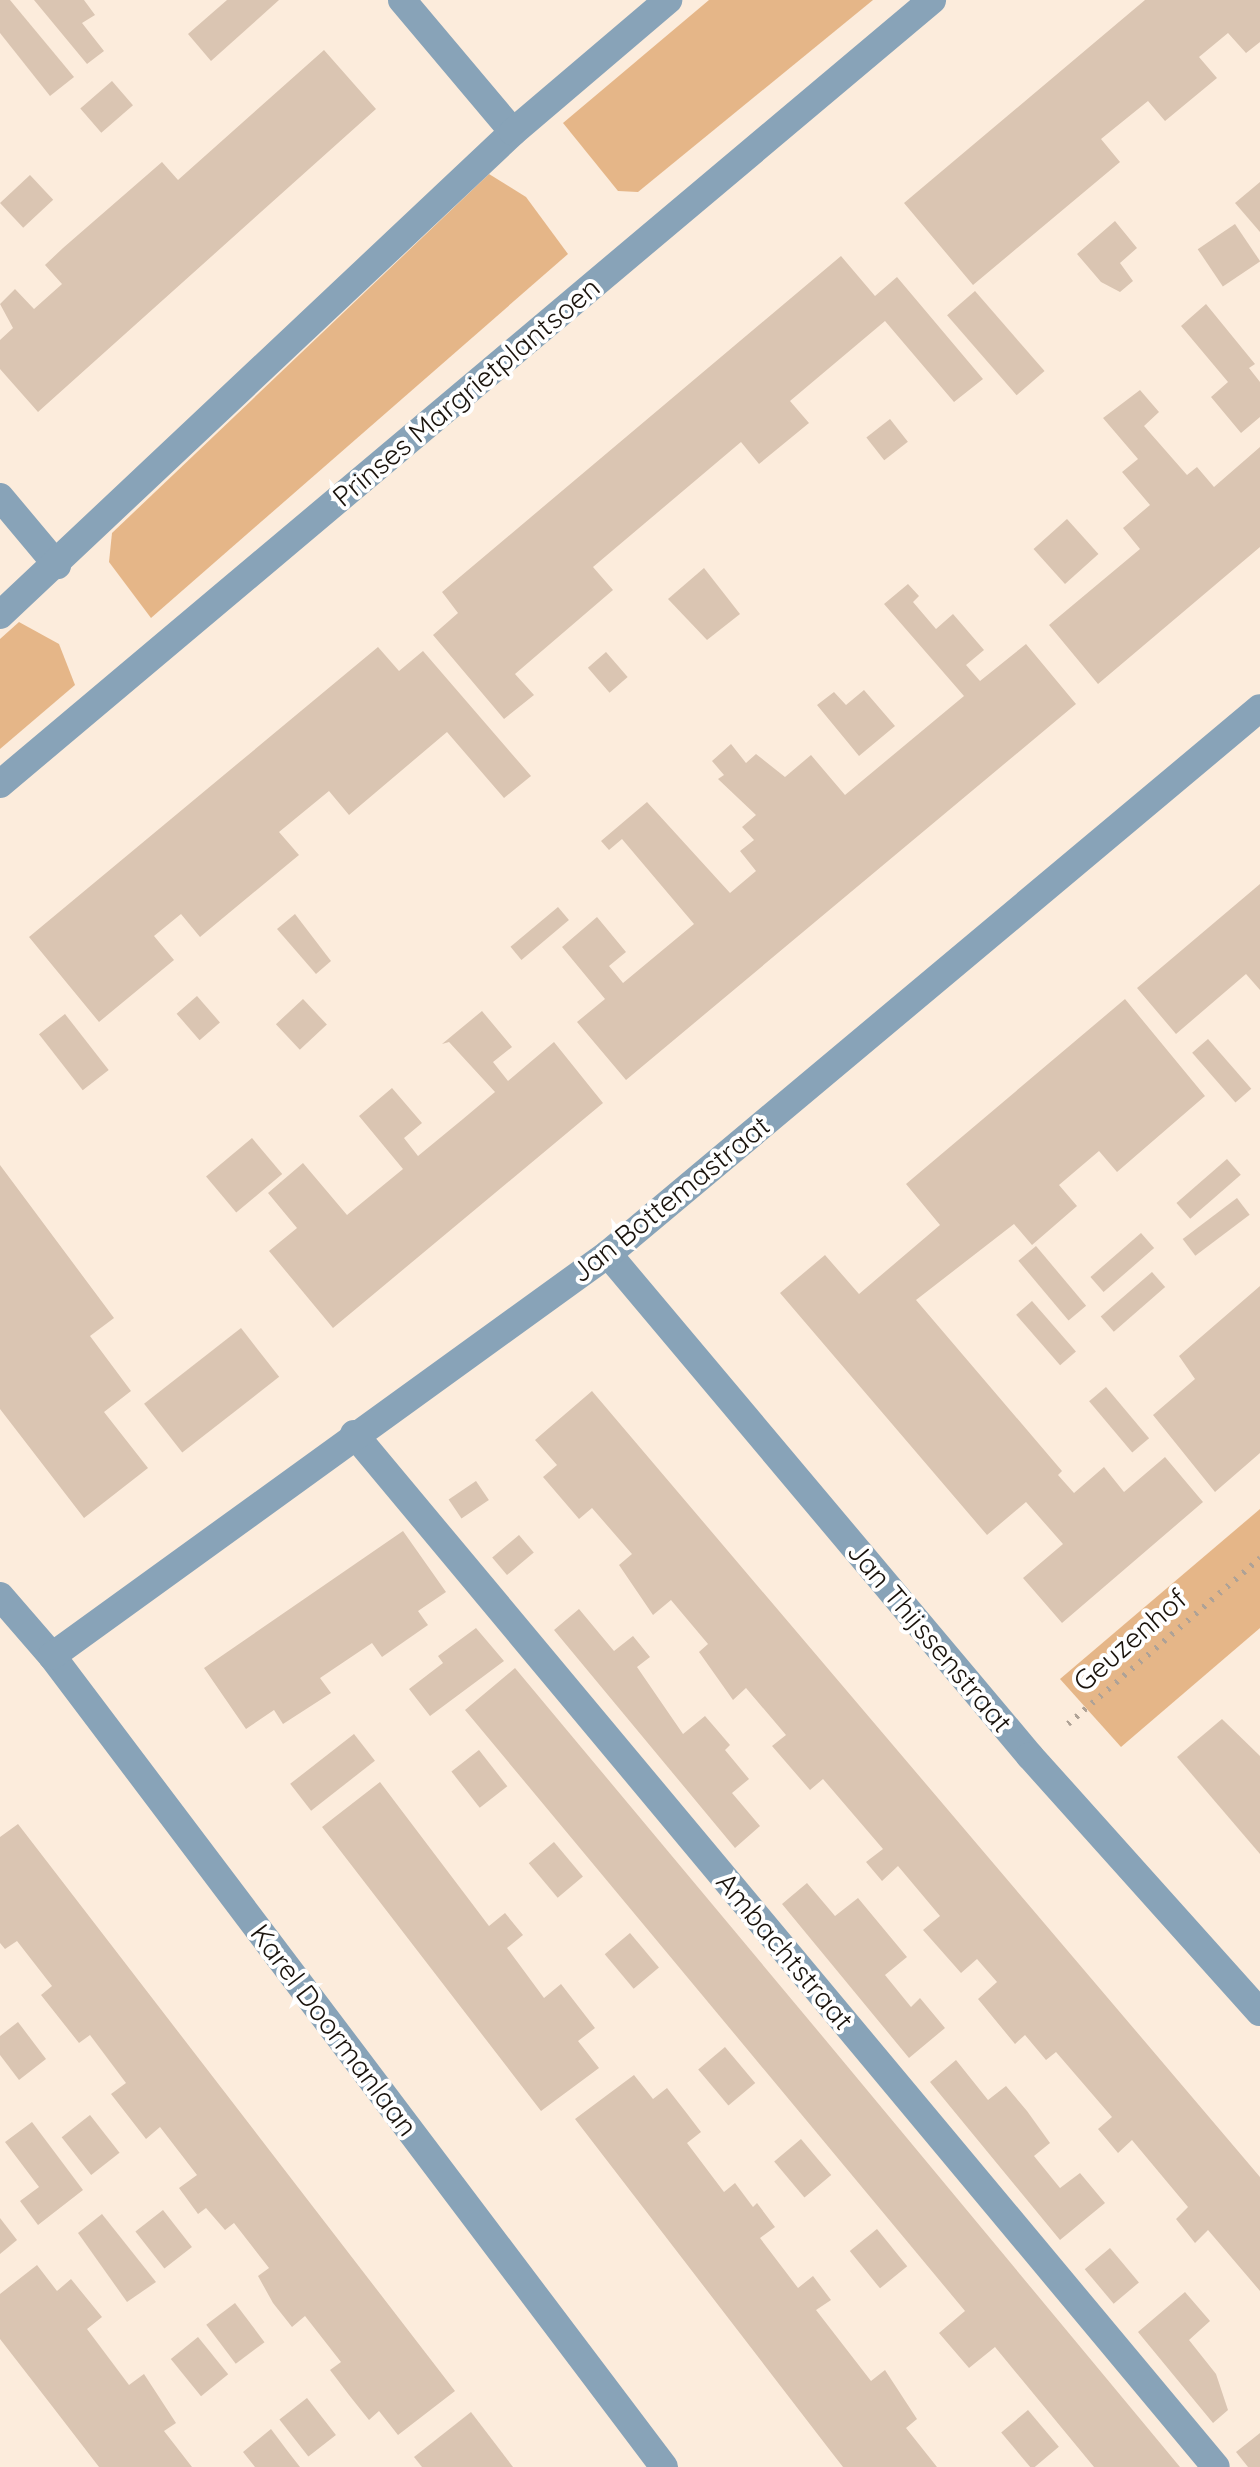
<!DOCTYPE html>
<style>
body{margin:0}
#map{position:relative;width:1260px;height:2467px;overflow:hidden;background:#fcecdc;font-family:Quicksand,sans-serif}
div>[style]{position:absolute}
.green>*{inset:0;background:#e5b688}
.building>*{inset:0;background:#dac5b2;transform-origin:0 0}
.path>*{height:6px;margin-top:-3px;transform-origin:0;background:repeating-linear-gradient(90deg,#afa296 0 2.5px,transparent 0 10.5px)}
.minor>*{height:28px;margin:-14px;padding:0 14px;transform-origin:14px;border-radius:14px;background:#88a3b8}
span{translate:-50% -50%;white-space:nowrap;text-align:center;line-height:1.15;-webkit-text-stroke:8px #fff;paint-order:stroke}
.street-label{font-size:28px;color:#1a130c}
</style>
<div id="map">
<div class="green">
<div style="clip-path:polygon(709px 0,873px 0,638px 192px,618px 191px,563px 123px)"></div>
<div style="clip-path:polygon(489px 174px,526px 197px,568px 254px,151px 618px,109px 562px,112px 533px)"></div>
<div style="clip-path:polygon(19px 622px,59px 644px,75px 685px,0 749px,0 639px)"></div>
<div style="clip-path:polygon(1260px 1509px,1260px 1628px,1121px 1747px,1060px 1679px)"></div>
</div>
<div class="building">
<div style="clip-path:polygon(0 0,10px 0,74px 77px,50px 96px,0 33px)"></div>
<div style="clip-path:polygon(34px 0,84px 0,95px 15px,82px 23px,104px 51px,87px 64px)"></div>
<div style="clip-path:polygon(227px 0,279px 0,211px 61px,188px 34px)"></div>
<div style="clip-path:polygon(1145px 0,1260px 0,1260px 42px,1246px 53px,1228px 33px,1199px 57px,1217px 78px,1165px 121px,1148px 101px,1101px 139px,1120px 162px,973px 285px,904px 203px)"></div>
<div style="clip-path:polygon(324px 50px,376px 109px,38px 412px,0 369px,0 340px,13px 328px,0 304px,15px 289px,34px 309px,62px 284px,45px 265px,63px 248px,162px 162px,178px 180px)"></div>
<div style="left:112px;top:81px;width:32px;height:42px;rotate:49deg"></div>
<div style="left:30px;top:175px;width:34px;height:41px;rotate:47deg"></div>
<div style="clip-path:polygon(1260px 182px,1260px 232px,1235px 203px)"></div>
<div style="clip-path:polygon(1115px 221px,1137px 248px,1120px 263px,1133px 281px,1120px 292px,1101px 282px,1077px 254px)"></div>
<div style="left:1235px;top:224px;width:45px;height:45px;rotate:56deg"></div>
<div style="clip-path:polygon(841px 256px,875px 296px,897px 277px,983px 379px,954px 402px,885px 321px,790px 401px,809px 423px,759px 464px,741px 442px,593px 567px,613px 590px,515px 674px,534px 695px,504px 719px,433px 635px,458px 613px,442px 592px)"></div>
<div style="left:975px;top:291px;width:106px;height:37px;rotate:49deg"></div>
<div style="clip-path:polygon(1206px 304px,1255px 364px,1249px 368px,1260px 382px,1260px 417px,1241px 433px,1211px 397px,1228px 382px,1181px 326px)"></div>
<div style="clip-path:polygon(1140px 390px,1159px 412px,1144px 426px,1187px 475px,1197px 467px,1214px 487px,1260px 447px,1260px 547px,1098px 684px,1049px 625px,1140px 549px,1123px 528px,1150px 505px,1122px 472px,1138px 459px,1103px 418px)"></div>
<div style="left:890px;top:419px;width:29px;height:30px;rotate:52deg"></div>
<div style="left:1067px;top:519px;width:47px;height:45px;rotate:48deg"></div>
<div style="clip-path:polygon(704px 568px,740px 614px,707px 640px,668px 599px)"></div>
<div style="clip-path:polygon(908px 584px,919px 596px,913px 602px,936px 629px,953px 614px,984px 650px,966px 665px,980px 681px,1026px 644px,1076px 704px,626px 1080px,577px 1022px,605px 999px,562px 947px,597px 917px,626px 952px,609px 966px,623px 983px,694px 924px,622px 839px,609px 850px,601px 841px,647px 802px,730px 893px,756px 871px,740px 851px,754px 840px,742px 827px,756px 815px,718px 779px,724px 775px,712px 761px,731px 744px,746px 763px,756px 754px,785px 777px,811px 755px,845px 795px,964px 696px,884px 604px)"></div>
<div style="clip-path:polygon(378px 647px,399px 671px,423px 651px,531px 776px,504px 798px,447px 732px,349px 815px,329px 791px,279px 832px,299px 855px,200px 937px,181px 914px,154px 936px,174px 960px,99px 1022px,29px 937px)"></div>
<div style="left:606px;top:652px;width:33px;height:24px;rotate:49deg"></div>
<div style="clip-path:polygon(864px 690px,895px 726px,859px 756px,817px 705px,834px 692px,846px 705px)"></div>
<div style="clip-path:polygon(1260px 884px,1260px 990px,1246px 974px,1176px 1034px,1137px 988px)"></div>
<div style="left:558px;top:907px;width:17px;height:62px;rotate:50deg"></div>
<div style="clip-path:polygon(295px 914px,331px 961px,316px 974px,277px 929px)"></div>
<div style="left:197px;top:996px;width:35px;height:27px;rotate:49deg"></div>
<div style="left:303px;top:999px;width:35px;height:37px;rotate:47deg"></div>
<div style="clip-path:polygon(1125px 999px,1205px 1096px,1117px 1172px,1099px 1151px,1059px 1185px,1077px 1206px,1032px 1245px,1014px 1224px,916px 1300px,1062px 1471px,1058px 1475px,1074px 1493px,1104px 1467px,1124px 1492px,1165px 1457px,1203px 1502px,1062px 1623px,1023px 1578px,1063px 1544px,1026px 1502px,987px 1535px,780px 1293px,825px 1255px,859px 1294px,940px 1225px,906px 1184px)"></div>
<div style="clip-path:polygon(482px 1011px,512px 1047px,493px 1062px,508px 1081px,554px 1042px,603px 1103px,333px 1328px,269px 1251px,297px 1228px,268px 1193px,303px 1163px,347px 1215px,403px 1169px,359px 1116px,392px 1088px,422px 1123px,404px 1138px,418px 1156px,463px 1119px,495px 1092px,449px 1042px,442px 1044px)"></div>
<div style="left:65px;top:1014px;width:71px;height:33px;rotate:52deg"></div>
<div style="left:1208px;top:1039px;width:66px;height:21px;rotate:49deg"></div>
<div style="left:252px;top:1138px;width:47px;height:60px;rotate:50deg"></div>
<div style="left:1227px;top:1159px;width:21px;height:67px;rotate:49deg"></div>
<div style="clip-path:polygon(0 1165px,114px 1318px,90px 1336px,131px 1391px,104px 1412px,148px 1468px,84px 1518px,0 1409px)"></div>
<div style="left:1237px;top:1198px;width:21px;height:68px;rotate:53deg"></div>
<div style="left:1141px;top:1233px;width:20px;height:67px;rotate:49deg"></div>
<div style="left:1036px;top:1246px;width:78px;height:23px;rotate:50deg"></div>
<div style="left:1152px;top:1272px;width:20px;height:68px;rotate:49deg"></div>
<div style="clip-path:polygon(1260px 1286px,1260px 1453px,1215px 1492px,1153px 1415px,1195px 1379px,1179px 1356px)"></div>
<div style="left:1032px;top:1301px;width:67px;height:21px;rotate:49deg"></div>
<div style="left:241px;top:1328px;width:62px;height:123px;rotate:52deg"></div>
<div style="left:1106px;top:1387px;width:67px;height:22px;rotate:50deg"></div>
<div style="clip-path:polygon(592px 1391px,1260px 2177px,1260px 2291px,1208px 2230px,1195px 2243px,1176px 2219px,1188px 2207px,1132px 2140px,1118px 2153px,1098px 2129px,1112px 2117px,1056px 2052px,1046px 2060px,1025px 2035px,1015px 2044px,978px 1999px,997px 1982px,977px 1959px,961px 1973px,923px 1930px,940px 1916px,898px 1866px,882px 1881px,866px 1862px,883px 1849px,823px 1779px,810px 1790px,772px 1746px,786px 1735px,746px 1688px,733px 1700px,699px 1652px,708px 1644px,671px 1600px,653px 1615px,619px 1565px,632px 1554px,592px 1508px,579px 1519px,543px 1477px,557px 1465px,535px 1440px)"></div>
<div style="left:476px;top:1481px;width:23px;height:33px;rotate:56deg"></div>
<div style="clip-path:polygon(403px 1531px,446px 1592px,418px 1611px,428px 1625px,382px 1657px,372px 1643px,320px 1678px,331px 1693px,283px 1724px,274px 1710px,246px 1729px,204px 1668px)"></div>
<div style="left:519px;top:1535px;width:23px;height:35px;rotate:50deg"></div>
<div style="clip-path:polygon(579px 1609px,614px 1651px,633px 1636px,650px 1657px,637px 1667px,683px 1734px,705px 1716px,730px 1745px,725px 1750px,749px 1779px,732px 1793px,760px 1826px,735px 1848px,554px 1630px)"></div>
<div style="clip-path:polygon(476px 1628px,504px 1661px,430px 1716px,409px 1689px,443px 1663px,438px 1656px)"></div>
<div style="clip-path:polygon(515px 1668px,823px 2037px,1180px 2467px,1094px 2467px,995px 2347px,969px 2368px,939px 2333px,965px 2311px,465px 1710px)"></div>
<div style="clip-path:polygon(1222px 1719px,1260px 1756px,1260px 1854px,1177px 1757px)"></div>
<div style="left:354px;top:1734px;width:34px;height:81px;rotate:52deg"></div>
<div style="left:479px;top:1750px;width:46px;height:35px;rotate:52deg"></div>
<div style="clip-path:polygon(380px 1782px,489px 1926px,505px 1913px,523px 1935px,507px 1948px,544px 1998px,561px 1984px,595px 2028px,578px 2041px,599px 2068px,541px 2111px,322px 1827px)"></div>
<div style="clip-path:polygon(18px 1824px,455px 2391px,398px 2435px,379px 2411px,369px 2420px,349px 2395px,330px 2370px,341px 2362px,305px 2316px,292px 2327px,273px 2303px,258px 2276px,269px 2268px,234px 2223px,225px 2230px,206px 2208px,198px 2214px,179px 2188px,197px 2175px,160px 2127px,146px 2139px,111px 2094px,126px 2083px,90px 2035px,79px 2043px,41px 1995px,52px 1986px,17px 1941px,5px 1949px,0 1943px,0 1837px)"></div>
<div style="left:554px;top:1842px;width:45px;height:33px;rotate:50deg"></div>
<div style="clip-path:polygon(807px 1883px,835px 1916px,858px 1898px,907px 1957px,885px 1975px,911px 2007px,920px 1998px,945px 2028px,909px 2058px,782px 1904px)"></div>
<div style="left:630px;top:1933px;width:45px;height:33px;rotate:50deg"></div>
<div style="clip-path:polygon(18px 2022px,46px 2059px,19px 2080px,0 2055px,0 2036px)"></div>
<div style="left:725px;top:2047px;width:47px;height:35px;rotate:50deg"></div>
<div style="clip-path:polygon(956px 2060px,988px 2100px,1006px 2086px,1027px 2111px,1050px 2143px,1034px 2156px,1060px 2188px,1080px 2173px,1105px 2203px,1060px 2240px,930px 2082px)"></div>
<div style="clip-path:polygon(634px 2075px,653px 2099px,667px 2088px,685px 2111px,701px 2132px,687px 2143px,724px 2192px,735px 2183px,753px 2207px,757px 2203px,775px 2227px,760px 2238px,798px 2288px,813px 2276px,831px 2300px,816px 2310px,871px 2381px,885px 2370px,917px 2419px,906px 2428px,937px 2467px,843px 2467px,829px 2449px,575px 2119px)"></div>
<div style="left:90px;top:2115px;width:48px;height:36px;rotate:52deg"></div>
<div style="clip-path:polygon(32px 2122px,83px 2190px,38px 2225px,20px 2201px,39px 2187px,5px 2142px)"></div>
<div style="left:801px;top:2139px;width:47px;height:35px;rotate:50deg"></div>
<div style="left:163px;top:2210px;width:47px;height:35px;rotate:52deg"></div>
<div style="clip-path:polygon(102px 2214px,156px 2282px,127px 2302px,78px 2233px)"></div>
<div style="clip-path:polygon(0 2218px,17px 2240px,0 2254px)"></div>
<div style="left:877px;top:2229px;width:48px;height:35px;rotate:51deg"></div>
<div style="left:1110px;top:2248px;width:45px;height:33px;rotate:50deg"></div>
<div style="clip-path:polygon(37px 2265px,57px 2291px,71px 2279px,102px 2317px,87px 2329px,129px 2385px,144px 2374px,176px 2423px,164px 2431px,192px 2467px,99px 2467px,52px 2406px,0 2339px,0 2294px)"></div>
<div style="clip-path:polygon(1185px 2292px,1210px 2321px,1189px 2340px,1216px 2374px,1228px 2410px,1213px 2423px,1138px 2332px)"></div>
<div style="left:235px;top:2303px;width:49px;height:36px;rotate:53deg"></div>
<div style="left:198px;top:2337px;width:48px;height:35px;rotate:51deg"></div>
<div style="left:307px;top:2398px;width:47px;height:35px;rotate:52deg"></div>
<div style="left:1028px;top:2410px;width:48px;height:35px;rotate:50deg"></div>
<div style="clip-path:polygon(471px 2412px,513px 2467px,422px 2467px,414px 2457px)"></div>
<div style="clip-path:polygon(271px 2429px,286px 2449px,300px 2467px,255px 2467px,243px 2452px)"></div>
<div style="clip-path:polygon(1260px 2433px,1260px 2467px,1248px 2467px,1236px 2452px)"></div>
</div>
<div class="path">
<div style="left:1068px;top:1724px;width:254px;rotate:-40.8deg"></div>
</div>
<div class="minor">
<div style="left:402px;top:0;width:172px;rotate:49.9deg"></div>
<div style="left:0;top:497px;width:89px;rotate:50deg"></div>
<div style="left:0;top:615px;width:705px;rotate:-43.27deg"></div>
<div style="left:513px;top:132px;width:204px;rotate:-40.4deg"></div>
<div style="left:0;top:784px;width:1218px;rotate:-40.07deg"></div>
<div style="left:608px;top:1254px;width:656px;rotate:49.95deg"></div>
<div style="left:1030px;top:1756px;width:344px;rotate:48.1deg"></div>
<div style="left:354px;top:1434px;width:1345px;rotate:50.16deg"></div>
<div style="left:0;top:1596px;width:79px;rotate:49.1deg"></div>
<div style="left:52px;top:1656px;width:1016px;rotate:52.96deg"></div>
<div style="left:52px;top:1656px;width:686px;rotate:-35.87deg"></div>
<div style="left:608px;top:1254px;width:850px;rotate:-39.94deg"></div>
</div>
<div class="street-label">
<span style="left:466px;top:392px;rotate:-40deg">Prinses Margrietplantsoen</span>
<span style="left:670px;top:1199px;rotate:-39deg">Jan Bottemastraat</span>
<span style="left:930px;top:1637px;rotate:50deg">Jan Thijssenstraat</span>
<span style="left:1130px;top:1640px;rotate:-41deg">Geuzenhof</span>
<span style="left:785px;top:1951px;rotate:50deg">Ambachtstraat</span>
<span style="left:334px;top:2030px;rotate:53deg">Karel Doormanlaan</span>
</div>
</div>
